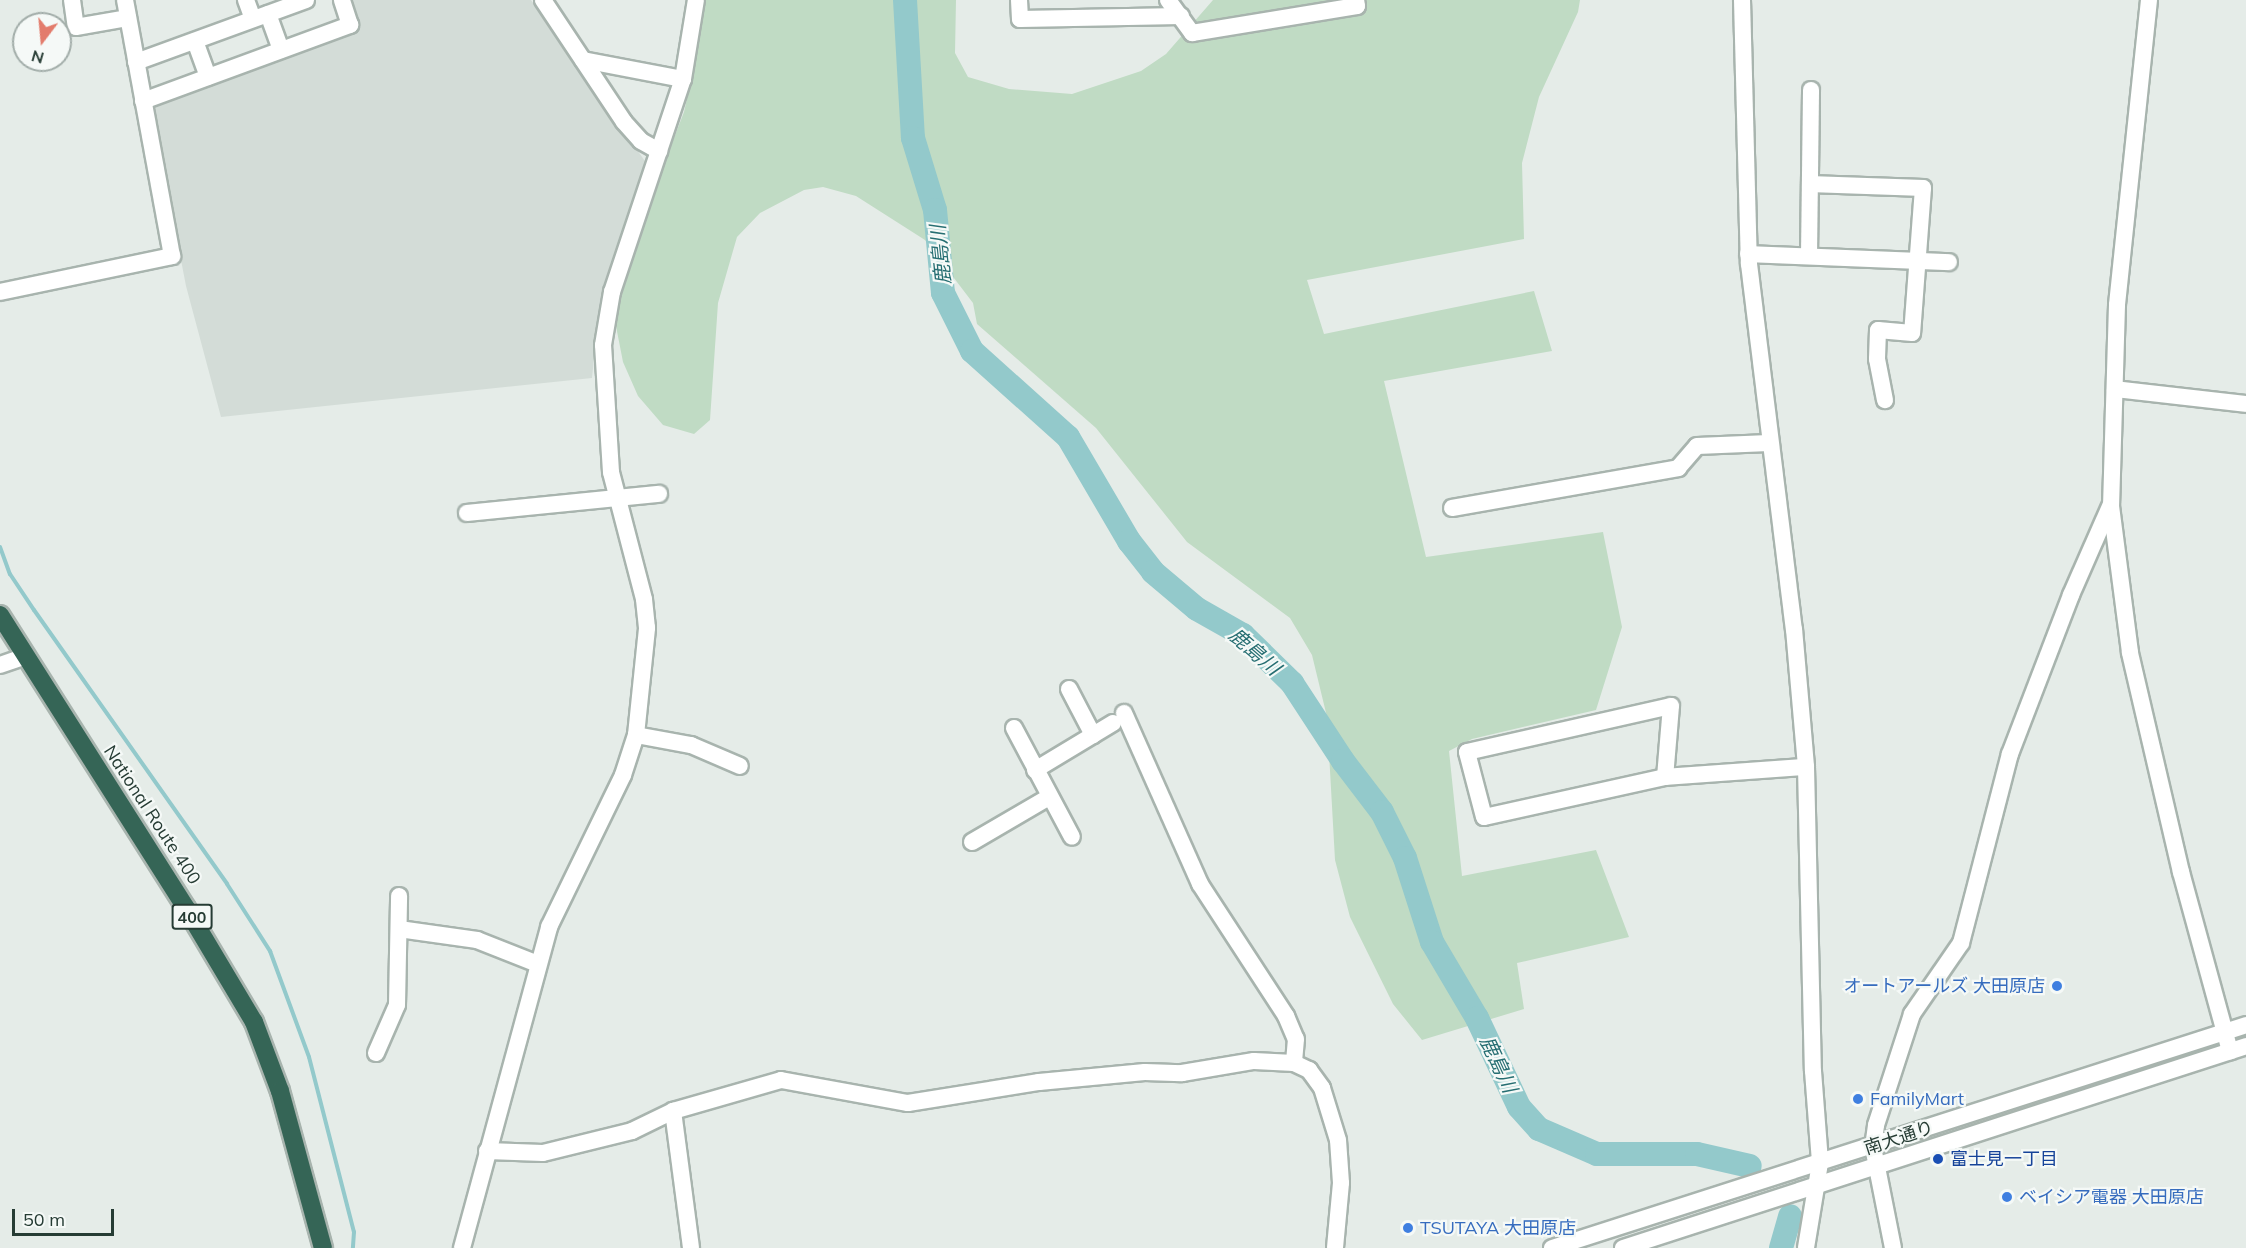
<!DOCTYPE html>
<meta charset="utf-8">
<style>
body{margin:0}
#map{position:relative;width:2246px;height:1248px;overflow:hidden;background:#e5ece8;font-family:Mulish,"Noto Sans JP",sans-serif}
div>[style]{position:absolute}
.built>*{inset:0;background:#d3dcd7}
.green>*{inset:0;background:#c0dbc4}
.stream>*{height:4px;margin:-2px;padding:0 2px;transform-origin:2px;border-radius:2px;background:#93c9cb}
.river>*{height:24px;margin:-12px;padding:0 12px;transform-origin:12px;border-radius:12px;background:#93c9cb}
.roads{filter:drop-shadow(2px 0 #a8b4ae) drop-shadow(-2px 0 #a8b4ae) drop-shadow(0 2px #a8b4ae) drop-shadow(0 -2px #a8b4ae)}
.minor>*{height:16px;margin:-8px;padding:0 8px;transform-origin:8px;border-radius:8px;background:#fff}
.highway>*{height:18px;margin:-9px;padding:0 9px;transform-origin:9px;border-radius:9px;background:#356556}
.dots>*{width:16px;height:16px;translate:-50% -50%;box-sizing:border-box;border:3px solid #f5f9f7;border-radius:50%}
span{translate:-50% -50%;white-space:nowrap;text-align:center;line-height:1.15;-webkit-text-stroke:4.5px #f5f9f7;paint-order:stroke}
.shield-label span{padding:2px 4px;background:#f5f9f7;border:2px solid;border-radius:4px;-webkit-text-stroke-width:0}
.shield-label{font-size:16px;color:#263c34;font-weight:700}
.street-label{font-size:18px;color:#263c34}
.shop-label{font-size:18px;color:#366cbe}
.right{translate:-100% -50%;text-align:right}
.left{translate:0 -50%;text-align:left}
.transit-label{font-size:18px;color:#164399}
.water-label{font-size:20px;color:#266e72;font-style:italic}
.north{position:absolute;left:12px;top:12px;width:60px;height:60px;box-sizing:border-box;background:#f5f9f7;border:2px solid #a2ada9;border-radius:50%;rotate:196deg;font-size:16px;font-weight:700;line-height:24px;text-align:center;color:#263c34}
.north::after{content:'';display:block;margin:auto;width:21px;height:27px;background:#e37c6c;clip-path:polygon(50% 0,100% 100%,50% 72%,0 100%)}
.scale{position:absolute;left:12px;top:1209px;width:102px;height:27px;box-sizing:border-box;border:3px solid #263c34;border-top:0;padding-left:8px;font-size:18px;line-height:21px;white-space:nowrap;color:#263c34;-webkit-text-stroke:4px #f5f9f7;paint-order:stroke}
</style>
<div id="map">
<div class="built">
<div style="clip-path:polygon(349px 0,531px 0,647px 164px,600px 301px,592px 378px,221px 417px,186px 286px,151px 104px,357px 30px)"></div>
</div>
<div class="green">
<div style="clip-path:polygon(699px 0,956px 0,955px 53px,968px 77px,1009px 89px,1072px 94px,1141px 71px,1166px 54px,1213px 0,1580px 0,1578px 12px,1539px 97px,1522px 163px,1524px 239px,1307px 280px,1324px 334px,1534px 291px,1552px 351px,1384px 381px,1426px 557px,1603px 532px,1622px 627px,1596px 710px,1472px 739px,1449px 751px,1462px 876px,1596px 850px,1629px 937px,1517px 963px,1524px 1009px,1422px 1040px,1393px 1004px,1350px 917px,1335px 860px,1327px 717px,1312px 655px,1290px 618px,1187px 542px,1096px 428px,977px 324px,973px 303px,925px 240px,856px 196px,823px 187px,804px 190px,760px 213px,737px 237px,718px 303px,710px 420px,694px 434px,663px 425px,638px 396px,623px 362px,614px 316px,617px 285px,684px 112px,695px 63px)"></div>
</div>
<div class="stream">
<div style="left:0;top:547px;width:29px;rotate:70deg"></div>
<div style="left:10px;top:574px;width:43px;rotate:56.3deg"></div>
<div style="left:34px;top:610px;width:335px;rotate:54.8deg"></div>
<div style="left:227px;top:884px;width:80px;rotate:57.3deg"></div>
<div style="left:270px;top:951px;width:113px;rotate:69.8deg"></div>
<div style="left:309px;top:1057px;width:181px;rotate:75.6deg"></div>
<div style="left:354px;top:1232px;width:16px;rotate:94deg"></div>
</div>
<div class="river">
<div style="left:905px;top:0;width:138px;rotate:86.7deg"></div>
<div style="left:913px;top:138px;width:75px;rotate:73deg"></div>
<div style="left:935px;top:210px;width:83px;rotate:84.5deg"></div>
<div style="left:943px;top:293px;width:65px;rotate:63.4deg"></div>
<div style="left:972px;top:351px;width:129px;rotate:41.9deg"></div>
<div style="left:1068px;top:437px;width:121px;rotate:59.6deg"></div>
<div style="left:1129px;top:541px;width:39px;rotate:52deg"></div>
<div style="left:1153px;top:572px;width:57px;rotate:40.1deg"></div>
<div style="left:1197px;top:609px;width:53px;rotate:29.5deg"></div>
<div style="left:1243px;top:635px;width:69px;rotate:44.4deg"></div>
<div style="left:1292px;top:683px;width:93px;rotate:56.8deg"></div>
<div style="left:1343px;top:761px;width:64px;rotate:52.6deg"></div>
<div style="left:1382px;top:812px;width:51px;rotate:63.4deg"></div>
<div style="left:1405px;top:858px;width:88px;rotate:72.2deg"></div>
<div style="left:1432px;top:942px;width:88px;rotate:59.4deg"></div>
<div style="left:1477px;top:1018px;width:98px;rotate:64.7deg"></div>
<div style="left:1519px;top:1107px;width:30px;rotate:48deg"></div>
<div style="left:1539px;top:1129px;width:63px;rotate:23.3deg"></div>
<div style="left:1597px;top:1154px;width:100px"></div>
<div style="left:1697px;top:1154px;width:54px;rotate:12.8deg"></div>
<div style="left:1781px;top:1248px;width:33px;rotate:-74deg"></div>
</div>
<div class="roads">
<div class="minor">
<div style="left:72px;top:0;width:27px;rotate:82deg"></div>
<div style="left:76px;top:27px;width:53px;rotate:-9.8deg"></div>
<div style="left:246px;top:0;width:20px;rotate:70deg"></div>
<div style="left:543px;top:0;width:146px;rotate:56.4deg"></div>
<div style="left:624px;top:122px;width:25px;rotate:48deg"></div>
<div style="left:641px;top:141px;width:21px;rotate:29deg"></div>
<div style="left:1019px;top:0;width:19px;rotate:87deg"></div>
<div style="left:1020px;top:19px;width:161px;rotate:-1.1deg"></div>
<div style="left:1168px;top:0;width:41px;rotate:54deg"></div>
<div style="left:1192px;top:33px;width:167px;rotate:-9.3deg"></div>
<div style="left:1357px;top:6px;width:6px;rotate:-99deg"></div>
<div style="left:1742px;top:0;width:264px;rotate:88.5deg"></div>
<div style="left:1749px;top:264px;width:368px;rotate:83deg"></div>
<div style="left:1794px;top:629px;width:139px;rotate:85deg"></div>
<div style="left:1806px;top:767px;width:304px;rotate:88.7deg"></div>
<div style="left:1813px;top:1071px;width:92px;rotate:85.6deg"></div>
<div style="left:1820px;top:1163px;width:86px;rotate:99.4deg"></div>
<div style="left:2149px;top:0;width:307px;rotate:96deg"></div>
<div style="left:2117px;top:305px;width:201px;rotate:91.7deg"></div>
<div style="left:2111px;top:506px;width:148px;rotate:82.6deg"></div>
<div style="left:2130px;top:653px;width:225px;rotate:76.9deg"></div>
<div style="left:2181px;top:872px;width:186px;rotate:74.7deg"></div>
<div style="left:268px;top:14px;width:38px;rotate:70deg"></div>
<div style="left:195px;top:41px;width:38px;rotate:70deg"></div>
<div style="left:583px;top:60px;width:102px;rotate:10.8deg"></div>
<div style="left:136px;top:62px;width:181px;rotate:-20deg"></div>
<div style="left:143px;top:101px;width:221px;rotate:-20.2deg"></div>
<div style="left:350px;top:25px;width:26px;rotate:-108deg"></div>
<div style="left:1810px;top:184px;width:113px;rotate:2deg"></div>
<div style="left:1923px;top:188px;width:145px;rotate:94.3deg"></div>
<div style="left:1912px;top:333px;width:34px;rotate:-175deg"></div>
<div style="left:1878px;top:330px;width:29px;rotate:92deg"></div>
<div style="left:1877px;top:359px;width:42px;rotate:79deg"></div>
<div style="left:1748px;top:254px;width:201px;rotate:2.3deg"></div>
<div style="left:1809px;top:256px;width:166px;rotate:-89.3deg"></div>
<div style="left:0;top:292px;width:176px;rotate:-11.8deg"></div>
<div style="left:172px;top:256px;width:260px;rotate:-100.4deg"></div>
<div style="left:2115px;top:389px;width:132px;rotate:6.5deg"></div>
<div style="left:1452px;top:508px;width:230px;rotate:-10deg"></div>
<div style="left:1678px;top:468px;width:29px;rotate:-49deg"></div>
<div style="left:1697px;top:446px;width:72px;rotate:-2.4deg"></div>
<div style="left:467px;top:513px;width:193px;rotate:-5.7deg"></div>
<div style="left:0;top:665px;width:28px;rotate:-19deg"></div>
<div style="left:1069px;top:689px;width:52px;rotate:62.4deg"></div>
<div style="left:1671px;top:706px;width:71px;rotate:94.8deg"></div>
<div style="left:1665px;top:777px;width:185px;rotate:167.5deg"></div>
<div style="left:1484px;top:817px;width:67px;rotate:-104.7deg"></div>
<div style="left:1467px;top:752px;width:209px;rotate:-12.7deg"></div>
<div style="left:1124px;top:713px;width:187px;rotate:66deg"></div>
<div style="left:1200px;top:884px;width:158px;rotate:56.9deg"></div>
<div style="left:1286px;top:1016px;width:25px;rotate:67deg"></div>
<div style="left:1296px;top:1039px;width:24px;rotate:95deg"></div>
<div style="left:1014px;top:728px;width:123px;rotate:62deg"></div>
<div style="left:636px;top:735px;width:56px;rotate:10.3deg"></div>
<div style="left:691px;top:745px;width:53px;rotate:23.2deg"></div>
<div style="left:1035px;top:770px;width:91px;rotate:-31.1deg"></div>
<div style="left:1665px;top:777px;width:141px;rotate:-4.1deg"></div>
<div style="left:972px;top:842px;width:89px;rotate:-30.3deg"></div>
<div style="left:399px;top:929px;width:79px;rotate:8deg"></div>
<div style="left:477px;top:940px;width:66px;rotate:21.5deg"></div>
<div style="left:376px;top:1053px;width:52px;rotate:-66.4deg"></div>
<div style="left:397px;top:1005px;width:109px;rotate:-88.9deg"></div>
<div style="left:673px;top:1111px;width:138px;rotate:82.5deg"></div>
<div style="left:487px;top:1151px;width:56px;rotate:2deg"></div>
<div style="left:543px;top:1153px;width:92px;rotate:-13.9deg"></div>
<div style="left:632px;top:1131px;width:46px;rotate:-26deg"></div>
<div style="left:673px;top:1111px;width:112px;rotate:-16deg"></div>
<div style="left:781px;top:1080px;width:129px;rotate:10.3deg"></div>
<div style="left:908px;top:1103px;width:133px;rotate:-9.1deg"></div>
<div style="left:1039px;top:1082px;width:106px;rotate:-5.4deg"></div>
<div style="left:1145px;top:1072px;width:37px;rotate:2deg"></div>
<div style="left:1182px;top:1073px;width:73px;rotate:-9.5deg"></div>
<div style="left:1254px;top:1061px;width:40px;rotate:2.9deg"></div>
<div style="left:1294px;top:1063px;width:17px;rotate:25deg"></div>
<div style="left:1309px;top:1070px;width:22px;rotate:54deg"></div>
<div style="left:1322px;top:1088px;width:54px;rotate:72.9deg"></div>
<div style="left:1338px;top:1140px;width:43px;rotate:86deg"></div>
<div style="left:1341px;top:1183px;width:65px;rotate:95.3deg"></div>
<div style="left:462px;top:1248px;width:333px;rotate:-74.8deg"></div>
<div style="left:549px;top:927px;width:169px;rotate:-64deg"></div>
<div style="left:623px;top:775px;width:42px;rotate:-72deg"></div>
<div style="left:636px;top:735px;width:108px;rotate:-84.1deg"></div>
<div style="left:647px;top:628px;width:29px;rotate:-96deg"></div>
<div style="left:644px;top:599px;width:131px;rotate:-104.6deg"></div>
<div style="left:611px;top:472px;width:127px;rotate:-93.6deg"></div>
<div style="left:603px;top:345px;width:54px;rotate:-80.4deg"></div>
<div style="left:612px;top:292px;width:225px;rotate:-71.6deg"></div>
<div style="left:683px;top:79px;width:80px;rotate:-80.7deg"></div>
<div style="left:1552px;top:1248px;width:729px;rotate:-17.81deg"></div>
<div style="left:1623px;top:1248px;width:655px;rotate:-17.96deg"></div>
<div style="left:1893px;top:1248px;width:103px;rotate:-101.2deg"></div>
<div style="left:1873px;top:1147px;width:22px;rotate:-82deg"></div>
<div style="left:1876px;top:1125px;width:117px;rotate:-72deg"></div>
<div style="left:1912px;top:1014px;width:86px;rotate:-55.4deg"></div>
<div style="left:1961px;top:943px;width:195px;rotate:-75.5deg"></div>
<div style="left:2010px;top:754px;width:170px;rotate:-69deg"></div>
<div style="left:2071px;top:595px;width:97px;rotate:-66.3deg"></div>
</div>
<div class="highway">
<div style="left:0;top:615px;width:347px;rotate:57.6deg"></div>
<div style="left:186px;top:908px;width:133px;rotate:59.2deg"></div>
<div style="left:254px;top:1022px;width:74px;rotate:69.4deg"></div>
<div style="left:280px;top:1091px;width:163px;rotate:74.7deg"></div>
</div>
</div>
<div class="dots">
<div style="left:2057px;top:986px;background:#3f7fe0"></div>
<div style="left:1858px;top:1099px;background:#3f7fe0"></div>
<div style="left:1938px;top:1159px;background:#1a4fb4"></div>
<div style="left:2007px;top:1197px;background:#3f7fe0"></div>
<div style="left:1408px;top:1228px;background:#3f7fe0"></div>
</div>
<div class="shield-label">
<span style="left:192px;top:917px">400</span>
</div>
<div class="street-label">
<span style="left:152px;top:815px;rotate:57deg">National Route 400</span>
<span style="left:1899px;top:1138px;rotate:-18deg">南大通り</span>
</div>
<div class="shop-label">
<span class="right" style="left:2045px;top:986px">オートアールズ 大田原店</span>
<span class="left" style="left:1870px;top:1099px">FamilyMart</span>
<span class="left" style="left:2019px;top:1197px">ベイシア電器 大田原店</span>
<span class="left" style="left:1420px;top:1228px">TSUTAYA 大田原店</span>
</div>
<div class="transit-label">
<span class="left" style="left:1950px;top:1159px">富士見一丁目</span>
</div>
<div class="water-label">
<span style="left:940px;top:255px;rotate:-96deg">鹿島川</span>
<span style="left:1255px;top:651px;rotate:41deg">鹿島川</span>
<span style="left:1499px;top:1064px;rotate:65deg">鹿島川</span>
</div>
<div class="north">N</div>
<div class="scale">50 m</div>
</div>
